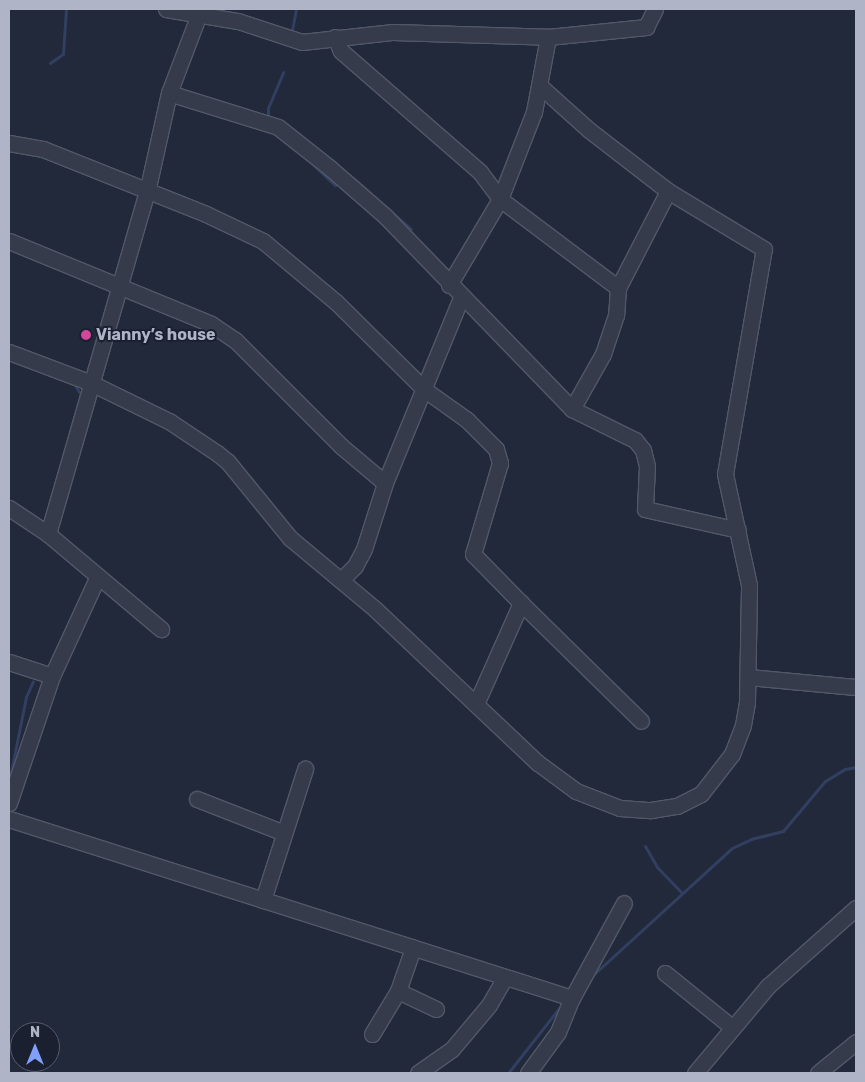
<!DOCTYPE html>
<meta charset="utf-8">
<style>
body{margin:0}
#map{position:relative;width:865px;height:1082px;overflow:hidden;background:#21293a;font-family:Rubik,sans-serif}
div>[style]{position:absolute}
.stream>*{height:3px;margin:-1.5px;padding:0 1.5px;transform-origin:1.5px;border-radius:1.5px;background:#323f60}
.roads{filter:drop-shadow(1px 0 #525868) drop-shadow(-1px 0 #525868) drop-shadow(0 1px #525868) drop-shadow(0 -1px #525868)}
.minor>*{height:15px;margin:-7.5px;padding:0 7.5px;transform-origin:7.5px;border-radius:7.5px;background:#353b4b}
.dots>*{width:14px;height:14px;translate:-50% -50%;box-sizing:border-box;border:2px solid #1a202f;border-radius:50%}
span{translate:-50% -50%;white-space:nowrap;text-align:center;line-height:1.15;-webkit-text-stroke:4px #1a202f;paint-order:stroke}
.poi-label{font-size:16px;color:#afb5c7;font-weight:700}
.left{translate:0 -50%;text-align:left}
.frame{position:absolute;inset:0;border:10px solid #afb5c7;pointer-events:none}
.north{position:absolute;left:10px;top:1022px;width:50px;height:50px;box-sizing:border-box;background:#1a202f;border:1px solid #565c6c;border-radius:50%;rotate:0deg;font-size:14px;font-weight:700;line-height:20px;text-align:center;color:#afb5c7}
.north::after{content:'';display:block;margin:auto;width:18px;height:22px;background:#80a0fb;clip-path:polygon(50% 0,100% 100%,50% 72%,0 100%)}
</style>
<div id="map">
<div class="stream">
<div style="left:291px;top:35px;width:26px;rotate:-79deg"></div>
<div style="left:50px;top:63px;width:16px;rotate:-35deg"></div>
<div style="left:63px;top:54px;width:45px;rotate:-86.2deg"></div>
<div style="left:268px;top:117px;width:9px;rotate:-90deg"></div>
<div style="left:268px;top:108px;width:39px;rotate:-67deg"></div>
<div style="left:292px;top:129px;width:16px;rotate:38deg"></div>
<div style="left:306px;top:158px;width:40px;rotate:43deg"></div>
<div style="left:353px;top:178px;width:77px;rotate:41.3deg"></div>
<div style="left:75px;top:385px;width:12px;rotate:59deg"></div>
<div style="left:10px;top:777px;width:82px;rotate:-78.7deg"></div>
<div style="left:26px;top:697px;width:17px;rotate:-66deg"></div>
<div style="left:645px;top:846px;width:24px;rotate:60deg"></div>
<div style="left:657px;top:867px;width:35px;rotate:46deg"></div>
<div style="left:593px;top:975px;width:188px;rotate:-42.4deg"></div>
<div style="left:732px;top:848px;width:21px;rotate:-25deg"></div>
<div style="left:751px;top:839px;width:33px;rotate:-14deg"></div>
<div style="left:783px;top:831px;width:65px;rotate:-50deg"></div>
<div style="left:825px;top:781px;width:23px;rotate:-31deg"></div>
<div style="left:845px;top:769px;width:11px;rotate:-10deg"></div>
<div style="left:508px;top:1073px;width:89px;rotate:-51.8deg"></div>
</div>
<div class="roads">
<div class="minor">
<div style="left:166px;top:9px;width:73px;rotate:9.5deg"></div>
<div style="left:238px;top:21px;width:67px;rotate:18.2deg"></div>
<div style="left:302px;top:42px;width:92px;rotate:-6.3deg"></div>
<div style="left:393px;top:32px;width:155px;rotate:1.8deg"></div>
<div style="left:548px;top:37px;width:99px;rotate:-5.8deg"></div>
<div style="left:646px;top:27px;width:20px;rotate:-63deg"></div>
<div style="left:335px;top:37px;width:15px;rotate:67deg"></div>
<div style="left:341px;top:51px;width:184px;rotate:41deg"></div>
<div style="left:480px;top:172px;width:34px;rotate:53deg"></div>
<div style="left:500px;top:199px;width:148px;rotate:37deg"></div>
<div style="left:618px;top:288px;width:27px;rotate:94deg"></div>
<div style="left:616px;top:315px;width:41px;rotate:108.4deg"></div>
<div style="left:603px;top:354px;width:63px;rotate:119.4deg"></div>
<div style="left:169px;top:93px;width:114px;rotate:17.3deg"></div>
<div style="left:278px;top:127px;width:66px;rotate:38.3deg"></div>
<div style="left:330px;top:168px;width:73px;rotate:41.1deg"></div>
<div style="left:385px;top:216px;width:269px;rotate:45.9deg"></div>
<div style="left:572px;top:409px;width:70px;rotate:26.2deg"></div>
<div style="left:635px;top:440px;width:13px;rotate:51deg"></div>
<div style="left:643px;top:450px;width:16px;rotate:76deg"></div>
<div style="left:647px;top:466px;width:43px;rotate:92.7deg"></div>
<div style="left:645px;top:509px;width:95px;rotate:12.7deg"></div>
<div style="left:9px;top:143px;width:35px;rotate:10deg"></div>
<div style="left:43px;top:149px;width:175px;rotate:21.7deg"></div>
<div style="left:206px;top:214px;width:63px;rotate:25.3deg"></div>
<div style="left:263px;top:241px;width:95px;rotate:39.9deg"></div>
<div style="left:336px;top:302px;width:125px;rotate:44.7deg"></div>
<div style="left:425px;top:390px;width:52px;rotate:35.5deg"></div>
<div style="left:467px;top:420px;width:41px;rotate:45deg"></div>
<div style="left:496px;top:449px;width:15px;rotate:74deg"></div>
<div style="left:500px;top:463px;width:95px;rotate:106.5deg"></div>
<div style="left:473px;top:554px;width:69px;rotate:45.6deg"></div>
<div style="left:9px;top:241px;width:218px;rotate:22.3deg"></div>
<div style="left:211px;top:324px;width:29px;rotate:34deg"></div>
<div style="left:235px;top:340px;width:150px;rotate:45deg"></div>
<div style="left:341px;top:446px;width:57px;rotate:40.1deg"></div>
<div style="left:449px;top:285px;width:100px;rotate:-59.3deg"></div>
<div style="left:500px;top:199px;width:93px;rotate:-68.7deg"></div>
<div style="left:534px;top:112px;width:76px;rotate:-79.4deg"></div>
<div style="left:618px;top:288px;width:109px;rotate:-62.7deg"></div>
<div style="left:9px;top:352px;width:88px;rotate:20.7deg"></div>
<div style="left:91px;top:383px;width:87px;rotate:26deg"></div>
<div style="left:169px;top:421px;width:58px;rotate:33.7deg"></div>
<div style="left:217px;top:453px;width:14px;rotate:39deg"></div>
<div style="left:228px;top:462px;width:98px;rotate:50.8deg"></div>
<div style="left:290px;top:538px;width:112px;rotate:39.9deg"></div>
<div style="left:376px;top:610px;width:223px;rotate:43.4deg"></div>
<div style="left:538px;top:763px;width:47px;rotate:36.4deg"></div>
<div style="left:576px;top:791px;width:47px;rotate:21.1deg"></div>
<div style="left:620px;top:808px;width:31px;rotate:4deg"></div>
<div style="left:651px;top:810px;width:26px;rotate:-9deg"></div>
<div style="left:677px;top:806px;width:27px;rotate:-27deg"></div>
<div style="left:701px;top:794px;width:51px;rotate:-52.2deg"></div>
<div style="left:732px;top:754px;width:31px;rotate:-69deg"></div>
<div style="left:743px;top:725px;width:23px;rotate:-80deg"></div>
<div style="left:747px;top:702px;width:117px;rotate:-89deg"></div>
<div style="left:749px;top:585px;width:114px;rotate:-102.2deg"></div>
<div style="left:725px;top:474px;width:228px;rotate:-80.2deg"></div>
<div style="left:764px;top:249px;width:112px;rotate:-148.9deg"></div>
<div style="left:668px;top:191px;width:100px;rotate:-142.3deg"></div>
<div style="left:589px;top:130px;width:64px;rotate:-138.1deg"></div>
<div style="left:9px;top:508px;width:47px;rotate:33.7deg"></div>
<div style="left:48px;top:534px;width:148px;rotate:40.1deg"></div>
<div style="left:48px;top:534px;width:356px;rotate:-73.9deg"></div>
<div style="left:147px;top:192px;width:101px;rotate:-77.5deg"></div>
<div style="left:169px;top:93px;width:85px;rotate:-69.2deg"></div>
<div style="left:341px;top:580px;width:20px;rotate:-45deg"></div>
<div style="left:355px;top:566px;width:19px;rotate:-62deg"></div>
<div style="left:364px;top:549px;width:69px;rotate:-72.3deg"></div>
<div style="left:385px;top:483px;width:200px;rotate:-67.7deg"></div>
<div style="left:9px;top:662px;width:45px;rotate:18deg"></div>
<div style="left:748px;top:677px;width:108px;rotate:5.3deg"></div>
<div style="left:476px;top:704px;width:111px;rotate:-66deg"></div>
<div style="left:521px;top:603px;width:168px;rotate:44.5deg"></div>
<div style="left:197px;top:799px;width:93px;rotate:21.3deg"></div>
<div style="left:9px;top:803px;width:134px;rotate:-71.3deg"></div>
<div style="left:52px;top:676px;width:108px;rotate:-65.3deg"></div>
<div style="left:9px;top:819px;width:591px;rotate:17.64deg"></div>
<div style="left:263px;top:900px;width:138px;rotate:-72.2deg"></div>
<div style="left:665px;top:973px;width:87px;rotate:39deg"></div>
<div style="left:398px;top:991px;width:42px;rotate:25.3deg"></div>
<div style="left:372px;top:1034px;width:50px;rotate:-58.8deg"></div>
<div style="left:398px;top:991px;width:46px;rotate:-70.8deg"></div>
<div style="left:418px;top:1073px;width:42px;rotate:-35.2deg"></div>
<div style="left:452px;top:1049px;width:57px;rotate:-49.9deg"></div>
<div style="left:489px;top:1005px;width:32px;rotate:-60deg"></div>
<div style="left:528px;top:1073px;width:51px;rotate:-53.8deg"></div>
<div style="left:558px;top:1032px;width:37px;rotate:-68deg"></div>
<div style="left:572px;top:998px;width:108px;rotate:-61.3deg"></div>
<div style="left:695px;top:1073px;width:114px;rotate:-50deg"></div>
<div style="left:768px;top:986px;width:118px;rotate:-41.6deg"></div>
<div style="left:818px;top:1073px;width:49px;rotate:-39.2deg"></div>
</div>
</div>
<div class="dots">
<div style="left:86px;top:335px;background:#d1479c"></div>
</div>
<div class="poi-label">
<span class="left" style="left:96px;top:335px">Vianny’s house</span>
</div>
<div class="frame"></div>
<div class="north">N</div>
</div>
